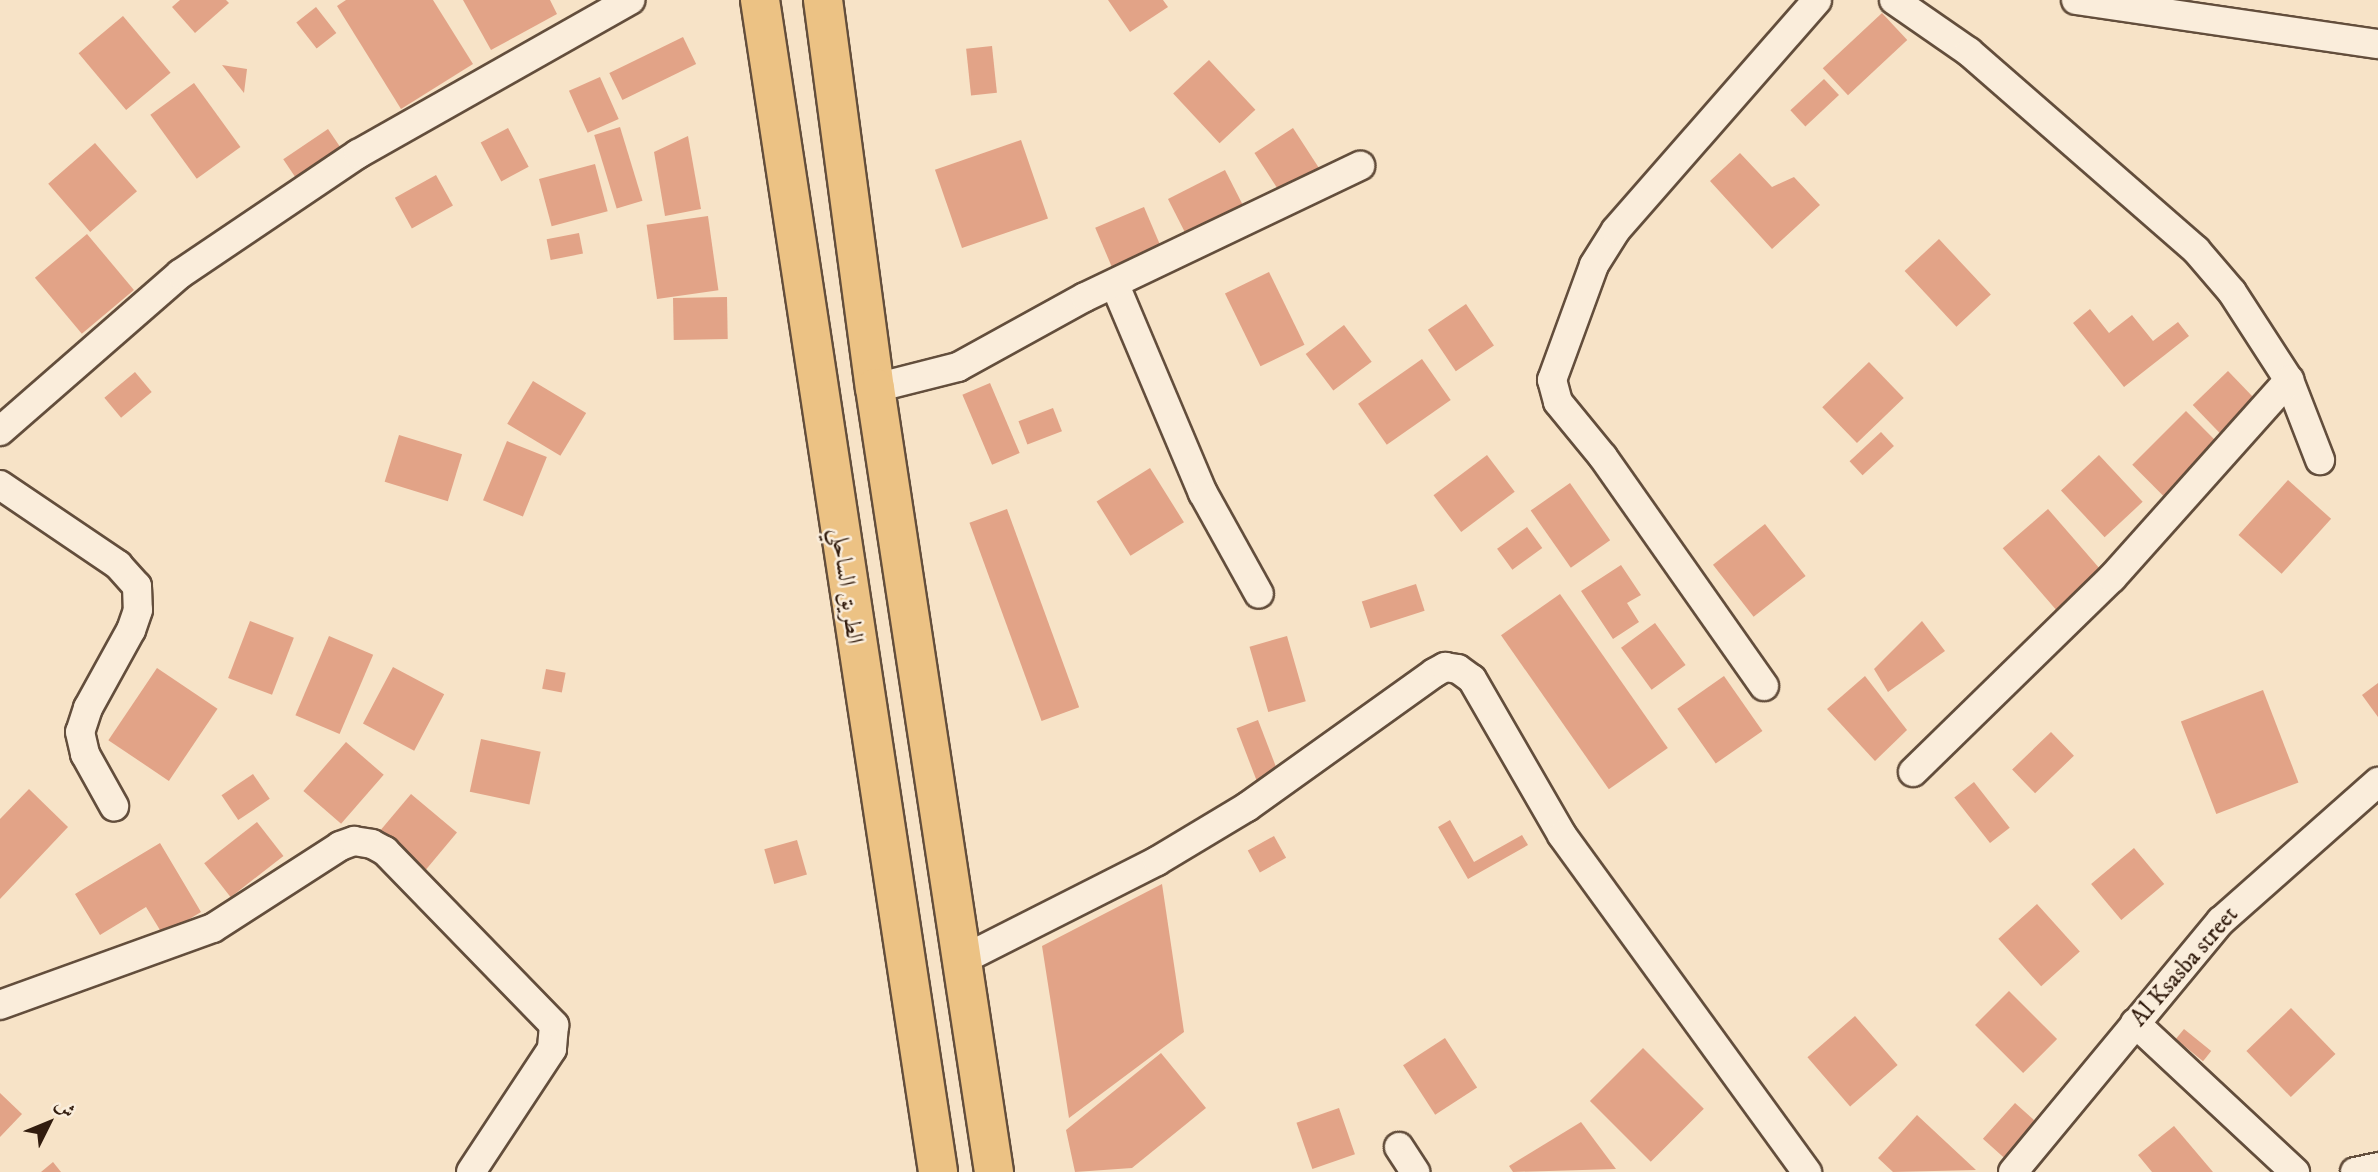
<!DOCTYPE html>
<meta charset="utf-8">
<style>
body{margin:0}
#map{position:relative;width:2378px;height:1172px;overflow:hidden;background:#f7e3c7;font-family:"IM FELL DW Pica",Amiri,serif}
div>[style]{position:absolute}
.building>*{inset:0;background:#e2a387;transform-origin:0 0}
.roads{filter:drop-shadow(2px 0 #634e3c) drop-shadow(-2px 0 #634e3c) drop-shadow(0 2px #634e3c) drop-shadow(0 -2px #634e3c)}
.street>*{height:28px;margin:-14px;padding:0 14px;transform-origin:14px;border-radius:14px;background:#faeddb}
.highway>*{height:38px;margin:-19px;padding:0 19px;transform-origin:19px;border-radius:19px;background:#ecc284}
span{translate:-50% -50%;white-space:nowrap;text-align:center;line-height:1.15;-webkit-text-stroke:5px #faeddb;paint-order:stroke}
.street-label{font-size:24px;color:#321c0e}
.north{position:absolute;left:14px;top:1088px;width:70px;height:70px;-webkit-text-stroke:5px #faeddb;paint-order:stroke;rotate:47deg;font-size:19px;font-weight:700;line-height:28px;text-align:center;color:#321c0e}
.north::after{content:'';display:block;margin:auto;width:24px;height:32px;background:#321c0e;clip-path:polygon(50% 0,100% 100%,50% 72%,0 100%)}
</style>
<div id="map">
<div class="building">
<div style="clip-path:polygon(180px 0,226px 0,229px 3px,195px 33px,172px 7px)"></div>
<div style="clip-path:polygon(346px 0,433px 0,473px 64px,401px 109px,337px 6px)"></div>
<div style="clip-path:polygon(463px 0,550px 0,557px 14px,491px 50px)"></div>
<div style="clip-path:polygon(1108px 0,1163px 0,1168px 7px,1130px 32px)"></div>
<div style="left:316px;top:7px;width:33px;height:25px;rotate:52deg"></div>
<div style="left:1882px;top:13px;width:37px;height:81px;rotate:47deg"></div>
<div style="left:123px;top:16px;width:74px;height:58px;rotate:50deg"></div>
<div style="left:683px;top:37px;width:30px;height:82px;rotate:64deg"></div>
<div style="left:992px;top:46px;width:47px;height:26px;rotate:84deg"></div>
<div style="left:1209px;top:60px;width:68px;height:49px;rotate:47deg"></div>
<div style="clip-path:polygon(222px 65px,247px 69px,244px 93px)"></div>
<div style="left:600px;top:77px;width:46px;height:34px;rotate:66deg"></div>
<div style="left:1824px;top:79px;width:22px;height:46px;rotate:47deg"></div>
<div style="left:194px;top:83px;width:79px;height:54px;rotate:54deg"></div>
<div style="left:620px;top:127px;width:77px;height:27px;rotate:73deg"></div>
<div style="left:508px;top:128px;width:44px;height:31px;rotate:62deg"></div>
<div style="left:1293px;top:128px;width:56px;height:46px;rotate:57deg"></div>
<div style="left:328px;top:129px;width:29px;height:54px;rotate:56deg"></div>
<div style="clip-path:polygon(688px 136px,701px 209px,665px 216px,654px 152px)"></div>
<div style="left:1021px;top:140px;width:83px;height:91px;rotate:71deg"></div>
<div style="left:95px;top:143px;width:64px;height:62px;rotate:49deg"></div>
<div style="clip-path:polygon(1740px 153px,1772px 187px,1794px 177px,1820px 205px,1772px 249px,1710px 181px)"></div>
<div style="left:595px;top:164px;width:49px;height:58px;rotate:75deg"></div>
<div style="left:1225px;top:170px;width:46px;height:64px;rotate:63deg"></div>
<div style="left:436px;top:175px;width:35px;height:47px;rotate:61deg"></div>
<div style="left:1144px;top:207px;width:48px;height:53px;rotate:67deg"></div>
<div style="left:708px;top:216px;width:75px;height:62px;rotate:82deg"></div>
<div style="left:579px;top:233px;width:21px;height:33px;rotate:79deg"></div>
<div style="left:87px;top:234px;width:73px;height:68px;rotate:50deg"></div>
<div style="left:1939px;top:239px;width:76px;height:47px;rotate:47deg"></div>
<div style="left:1269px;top:272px;width:81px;height:49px;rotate:64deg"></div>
<div style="left:727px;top:297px;width:42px;height:54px;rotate:89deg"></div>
<div style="left:1466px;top:304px;width:50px;height:46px;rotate:56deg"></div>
<div style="clip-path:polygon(2090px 309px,2109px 333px,2132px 315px,2153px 341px,2178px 322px,2189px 336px,2124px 387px,2073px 323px)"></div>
<div style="left:1344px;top:325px;width:46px;height:48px;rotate:53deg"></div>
<div style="left:1422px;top:359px;width:50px;height:78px;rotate:55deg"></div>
<div style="left:1869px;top:362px;width:50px;height:65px;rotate:46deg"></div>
<div style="left:2228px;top:371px;width:43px;height:49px;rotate:46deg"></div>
<div style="left:135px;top:372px;width:26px;height:40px;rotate:50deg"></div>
<div style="left:533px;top:381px;width:62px;height:50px;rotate:31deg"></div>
<div style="left:990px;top:383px;width:76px;height:30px;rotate:67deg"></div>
<div style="left:1053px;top:408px;width:25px;height:37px;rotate:69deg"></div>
<div style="left:2186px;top:411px;width:48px;height:76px;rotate:45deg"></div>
<div style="left:1881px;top:432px;width:19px;height:43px;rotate:47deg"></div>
<div style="left:399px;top:435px;width:66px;height:49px;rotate:17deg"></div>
<div style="left:507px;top:441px;width:43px;height:64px;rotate:22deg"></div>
<div style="left:1487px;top:455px;width:46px;height:67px;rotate:53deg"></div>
<div style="left:2099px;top:455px;width:64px;height:52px;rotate:47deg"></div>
<div style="left:1150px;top:468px;width:64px;height:63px;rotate:58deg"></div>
<div style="left:2288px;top:480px;width:58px;height:74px;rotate:42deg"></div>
<div style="left:1570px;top:483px;width:70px;height:48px;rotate:55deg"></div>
<div style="left:1007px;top:509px;width:211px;height:40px;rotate:70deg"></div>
<div style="left:2048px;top:509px;width:82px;height:60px;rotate:49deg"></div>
<div style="left:1765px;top:524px;width:66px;height:66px;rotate:52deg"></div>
<div style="left:1527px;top:527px;width:26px;height:37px;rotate:54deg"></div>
<div style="clip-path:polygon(1621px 565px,1641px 595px,1627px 603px,1639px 622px,1613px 639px,1581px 591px)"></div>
<div style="left:1416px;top:584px;width:28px;height:57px;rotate:72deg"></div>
<div style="left:1560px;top:594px;width:188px;height:72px;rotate:55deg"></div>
<div style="left:250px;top:621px;width:47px;height:61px;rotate:21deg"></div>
<div style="clip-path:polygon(1922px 621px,1945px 651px,1888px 692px,1874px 669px)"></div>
<div style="left:1655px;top:623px;width:52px;height:42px;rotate:54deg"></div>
<div style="left:329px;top:636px;width:48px;height:86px;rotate:23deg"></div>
<div style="left:1287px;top:636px;width:68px;height:39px;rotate:74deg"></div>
<div style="left:393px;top:667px;width:58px;height:64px;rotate:28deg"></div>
<div style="left:157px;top:668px;width:73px;height:87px;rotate:34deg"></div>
<div style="left:546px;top:669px;width:20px;height:20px;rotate:11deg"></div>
<div style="left:1724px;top:676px;width:67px;height:57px;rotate:55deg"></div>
<div style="clip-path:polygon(1865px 676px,1907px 730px,1875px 761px,1827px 709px)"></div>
<div style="clip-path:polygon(2378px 683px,2378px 717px,2362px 695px)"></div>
<div style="left:2263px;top:690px;width:99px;height:88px;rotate:69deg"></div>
<div style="left:1258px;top:720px;width:59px;height:23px;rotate:69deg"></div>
<div style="left:2051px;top:732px;width:33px;height:54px;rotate:46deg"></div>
<div style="left:481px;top:739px;width:61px;height:54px;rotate:12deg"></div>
<div style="left:346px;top:742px;width:50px;height:65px;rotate:41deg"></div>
<div style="left:253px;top:774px;width:30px;height:38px;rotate:56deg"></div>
<div style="left:1974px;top:782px;width:58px;height:25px;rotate:52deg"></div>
<div style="clip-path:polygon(29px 789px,68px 827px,0 899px,0 819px)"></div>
<div style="left:411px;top:794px;width:60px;height:54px;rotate:40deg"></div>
<div style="clip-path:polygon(1450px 820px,1474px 862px,1522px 835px,1528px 845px,1468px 879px,1438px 827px)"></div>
<div style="left:257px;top:822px;width:43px;height:67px;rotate:52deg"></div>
<div style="left:1274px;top:836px;width:25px;height:30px;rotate:61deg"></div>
<div style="left:797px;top:840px;width:36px;height:34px;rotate:74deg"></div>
<div style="clip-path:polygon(160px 843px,201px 912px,163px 935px,146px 907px,100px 935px,75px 894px)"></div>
<div style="left:2134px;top:848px;width:47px;height:56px;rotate:50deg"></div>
<div style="clip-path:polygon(1162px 884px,1184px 1032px,1069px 1118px,1042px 946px)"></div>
<div style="left:2037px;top:904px;width:64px;height:52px;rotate:48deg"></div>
<div style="left:2009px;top:991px;width:68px;height:48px;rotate:45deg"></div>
<div style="left:2291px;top:1008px;width:64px;height:62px;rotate:46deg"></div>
<div style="left:1855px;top:1016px;width:65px;height:63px;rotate:49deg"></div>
<div style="left:2184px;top:1029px;width:35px;height:13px;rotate:39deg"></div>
<div style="left:1445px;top:1038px;width:59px;height:50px;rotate:57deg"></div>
<div style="left:1643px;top:1048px;width:86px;height:75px;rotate:45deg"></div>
<div style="clip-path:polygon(1161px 1053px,1206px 1108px,1132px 1168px,1075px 1172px,1066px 1130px)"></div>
<div style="clip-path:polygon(0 1093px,22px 1114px,0 1137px)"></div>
<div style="left:2015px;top:1103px;width:36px;height:48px;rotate:42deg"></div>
<div style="left:1339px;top:1108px;width:49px;height:45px;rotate:71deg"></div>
<div style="clip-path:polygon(1917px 1115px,1976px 1170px,1893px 1172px,1878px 1158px)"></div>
<div style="clip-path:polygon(1581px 1122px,1616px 1169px,1513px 1172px,1509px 1166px)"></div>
<div style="clip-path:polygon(2174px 1126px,2213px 1172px,2152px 1172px,2138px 1155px)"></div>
<div style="clip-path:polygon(53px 1162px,61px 1172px,41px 1172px)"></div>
</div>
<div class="roads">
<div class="street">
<div style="left:1894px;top:0;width:91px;rotate:34.7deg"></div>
<div style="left:1969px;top:52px;width:301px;rotate:41.1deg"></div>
<div style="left:2196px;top:250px;width:55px;rotate:49.4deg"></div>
<div style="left:2232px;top:292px;width:105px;rotate:57.1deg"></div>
<div style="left:2289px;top:380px;width:86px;rotate:68.8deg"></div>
<div style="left:2076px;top:0;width:305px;rotate:8.3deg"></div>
<div style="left:1115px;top:285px;width:226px;rotate:67.1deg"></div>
<div style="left:1203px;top:493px;width:115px;rotate:61deg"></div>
<div style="left:875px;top:388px;width:86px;rotate:-14.2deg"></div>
<div style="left:958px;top:367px;width:145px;rotate:-28.9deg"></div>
<div style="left:1085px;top:297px;width:305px;rotate:-25.5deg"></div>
<div style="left:0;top:431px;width:239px;rotate:-41.1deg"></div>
<div style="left:180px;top:274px;width:215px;rotate:-34deg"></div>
<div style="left:358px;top:154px;width:313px;rotate:-29.5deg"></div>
<div style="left:0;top:485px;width:143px;rotate:34.1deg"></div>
<div style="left:118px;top:565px;width:28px;rotate:48deg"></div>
<div style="left:137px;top:586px;width:24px;rotate:88deg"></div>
<div style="left:138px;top:610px;width:21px;rotate:109deg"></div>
<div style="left:131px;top:630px;width:89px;rotate:118.9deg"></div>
<div style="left:88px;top:708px;width:25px;rotate:108deg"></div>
<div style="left:80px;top:732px;width:23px;rotate:77deg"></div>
<div style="left:85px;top:754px;width:60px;rotate:60.9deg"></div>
<div style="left:1764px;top:686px;width:280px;rotate:-125.1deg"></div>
<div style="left:1603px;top:457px;width:71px;rotate:-129.3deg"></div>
<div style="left:1558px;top:402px;width:23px;rotate:-105deg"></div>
<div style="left:1552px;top:380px;width:122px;rotate:-69.9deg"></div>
<div style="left:1594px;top:265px;width:41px;rotate:-57.8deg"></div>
<div style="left:1616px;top:230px;width:305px;rotate:-48.8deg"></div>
<div style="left:1913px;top:772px;width:278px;rotate:-44.3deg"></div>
<div style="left:2112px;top:578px;width:266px;rotate:-48.2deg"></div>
<div style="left:960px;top:961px;width:221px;rotate:-26.9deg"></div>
<div style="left:1157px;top:861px;width:105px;rotate:-31deg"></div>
<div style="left:1247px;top:807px;width:230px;rotate:-35.6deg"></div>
<div style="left:1434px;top:673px;width:13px;rotate:-29deg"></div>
<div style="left:1445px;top:667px;width:13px;rotate:9deg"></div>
<div style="left:1458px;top:669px;width:17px;rotate:36deg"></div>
<div style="left:1472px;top:679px;width:180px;rotate:60deg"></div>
<div style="left:1562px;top:835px;width:417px;rotate:54deg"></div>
<div style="left:0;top:1005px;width:226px;rotate:-19.9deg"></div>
<div style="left:213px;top:928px;width:151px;rotate:-32.8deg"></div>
<div style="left:340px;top:846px;width:15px;rotate:-20deg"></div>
<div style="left:354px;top:841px;width:18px;rotate:9deg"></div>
<div style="left:372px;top:844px;width:15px;rotate:28deg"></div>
<div style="left:385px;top:851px;width:243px;rotate:45.8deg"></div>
<div style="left:554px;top:1025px;width:24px;rotate:95deg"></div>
<div style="left:552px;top:1049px;width:147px;rotate:123.4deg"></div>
<div style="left:2135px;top:1023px;width:219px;rotate:43deg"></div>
<div style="left:1399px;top:1147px;width:30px;rotate:57deg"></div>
<div style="left:2013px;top:1172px;width:326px;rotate:-50.4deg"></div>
<div style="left:2221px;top:921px;width:210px;rotate:-41.5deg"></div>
<div style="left:2355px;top:1172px;width:24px;rotate:-12deg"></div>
</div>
<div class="highway">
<div style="left:760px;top:0;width:1185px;rotate:81.36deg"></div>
<div style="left:823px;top:0;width:391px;rotate:82.4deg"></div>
<div style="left:875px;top:388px;width:793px;rotate:81.37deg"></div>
</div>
</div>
<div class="street-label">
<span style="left:846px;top:586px;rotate:82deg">الطريق الساحلي</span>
<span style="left:2185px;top:967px;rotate:-49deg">Al Ksasba street</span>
</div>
<div class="north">ش</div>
</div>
